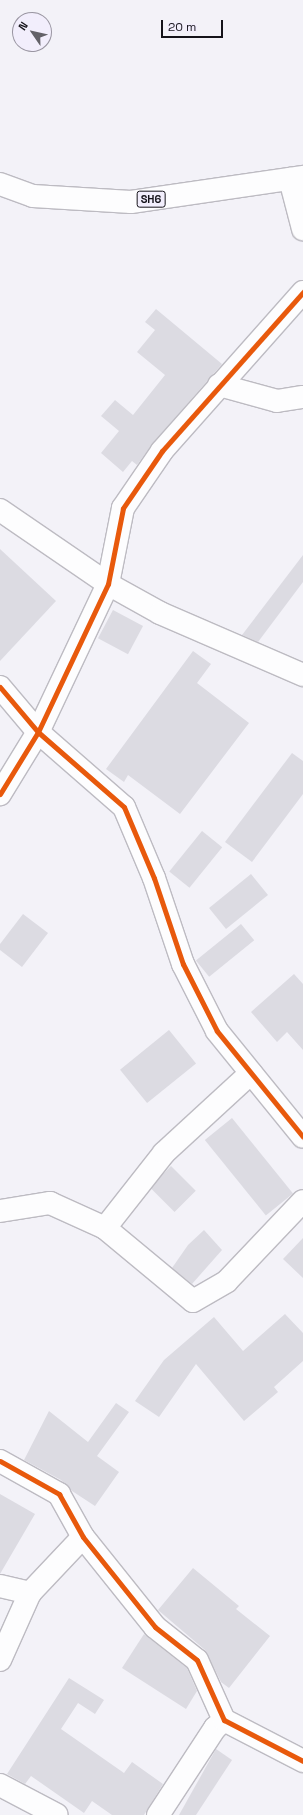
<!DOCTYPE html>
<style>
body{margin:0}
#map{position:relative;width:303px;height:1815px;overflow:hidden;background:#f3f2f8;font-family:"Space Grotesk",sans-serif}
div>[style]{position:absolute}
.building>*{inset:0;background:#dcdbe2;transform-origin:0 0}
.roads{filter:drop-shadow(1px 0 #bdbbc2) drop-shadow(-1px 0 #bdbbc2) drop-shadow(0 1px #bdbbc2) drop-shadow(0 -1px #bdbbc2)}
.street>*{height:22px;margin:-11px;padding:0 11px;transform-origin:11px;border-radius:11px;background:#fdfdfe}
.secondary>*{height:22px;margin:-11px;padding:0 11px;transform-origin:11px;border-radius:11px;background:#fdfdfe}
.primary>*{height:22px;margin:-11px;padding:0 11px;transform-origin:11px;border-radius:11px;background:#fdfdfe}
.cycleway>*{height:5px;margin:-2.5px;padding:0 2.5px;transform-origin:2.5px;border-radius:2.5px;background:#e8590c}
span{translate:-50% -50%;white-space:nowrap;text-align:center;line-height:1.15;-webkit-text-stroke:3px #f2eefc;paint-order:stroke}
.shield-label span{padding:1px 3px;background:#f2eefc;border:1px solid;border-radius:3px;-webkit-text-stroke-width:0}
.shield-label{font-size:11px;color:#15131a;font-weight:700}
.north{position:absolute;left:12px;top:12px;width:40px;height:40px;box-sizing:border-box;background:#f2eefc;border:1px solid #9a96a2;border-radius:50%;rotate:304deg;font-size:11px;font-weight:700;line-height:16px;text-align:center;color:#15131a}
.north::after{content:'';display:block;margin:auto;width:14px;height:18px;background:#636168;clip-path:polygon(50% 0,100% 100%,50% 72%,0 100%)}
.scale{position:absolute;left:161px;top:20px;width:62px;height:18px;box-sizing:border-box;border:2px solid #15131a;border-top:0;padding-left:5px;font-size:12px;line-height:14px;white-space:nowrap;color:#15131a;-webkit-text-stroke:3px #f2eefc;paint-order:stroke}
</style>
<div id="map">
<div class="building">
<div style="clip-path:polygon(156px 309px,222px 364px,153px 443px,137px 465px,132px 461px,123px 472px,101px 453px,119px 431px,101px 416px,115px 400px,133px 415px,165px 375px,137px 352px,155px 330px,145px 322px)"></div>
<div style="clip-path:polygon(0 549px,56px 601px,0 661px)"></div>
<div style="clip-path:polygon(303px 555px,303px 582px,258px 642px,242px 635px)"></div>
<div style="left:113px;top:610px;width:34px;height:32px;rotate:28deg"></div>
<div style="clip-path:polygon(193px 651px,211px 664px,197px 683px,249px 723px,180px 814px,128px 775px,124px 782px,106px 769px)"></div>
<div style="clip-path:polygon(292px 753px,303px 761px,303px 794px,252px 862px,225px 842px)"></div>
<div style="left:202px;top:831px;width:26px;height:52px;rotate:39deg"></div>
<div style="left:251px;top:874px;width:27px;height:54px;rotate:51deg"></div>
<div style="clip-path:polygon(23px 914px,48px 933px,22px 967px,0 950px,0 944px)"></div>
<div style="left:241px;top:924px;width:21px;height:58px;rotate:51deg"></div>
<div style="clip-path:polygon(294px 974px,303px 984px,303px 1050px,287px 1032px,277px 1042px,251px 1012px)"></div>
<div style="left:169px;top:1030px;width:43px;height:63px;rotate:51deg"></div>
<div style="left:232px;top:1118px;width:97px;height:35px;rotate:51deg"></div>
<div style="left:171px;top:1166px;width:35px;height:30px;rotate:45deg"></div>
<div style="clip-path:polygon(204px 1230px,222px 1250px,192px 1284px,172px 1268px,188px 1245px)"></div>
<div style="clip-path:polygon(303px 1238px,303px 1278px,283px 1259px)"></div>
<div style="clip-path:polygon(285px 1314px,303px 1333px,303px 1361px,274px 1387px,278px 1392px,244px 1421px,196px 1364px,159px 1417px,135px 1401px,164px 1360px,214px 1317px,243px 1351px)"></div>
<div style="clip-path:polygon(116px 1403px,129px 1412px,97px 1456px,119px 1472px,95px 1506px,72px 1491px,61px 1480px,24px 1460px,49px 1411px,88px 1442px)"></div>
<div style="clip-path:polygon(0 1494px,35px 1514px,0 1574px)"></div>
<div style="clip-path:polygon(193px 1568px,239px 1606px,236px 1609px,270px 1636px,229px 1688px,221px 1682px,205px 1650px,158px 1610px)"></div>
<div style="clip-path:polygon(144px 1634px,187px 1668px,197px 1691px,186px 1709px,122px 1668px)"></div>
<div style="clip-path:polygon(69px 1678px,104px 1700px,95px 1714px,78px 1703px,61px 1729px,124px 1773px,132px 1762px,163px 1784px,144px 1815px,112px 1815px,92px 1801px,84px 1813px,31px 1776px,25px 1784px,7px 1774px)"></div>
<div style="clip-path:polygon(216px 1749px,232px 1760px,196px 1815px,179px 1815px)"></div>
</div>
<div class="roads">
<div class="street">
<div style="left:290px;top:179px;width:52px;rotate:75.4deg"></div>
<div style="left:303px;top:292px;width:213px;rotate:131.6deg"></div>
<div style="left:162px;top:451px;width:69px;rotate:124.4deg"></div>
<div style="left:123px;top:508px;width:77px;rotate:101.2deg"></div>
<div style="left:108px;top:584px;width:60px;rotate:29.1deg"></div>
<div style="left:160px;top:613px;width:156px;rotate:23.4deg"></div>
<div style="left:219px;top:385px;width:60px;rotate:15.4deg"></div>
<div style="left:277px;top:401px;width:26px;rotate:-9deg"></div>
<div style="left:0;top:687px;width:59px;rotate:49.8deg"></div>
<div style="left:38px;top:732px;width:73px;rotate:121.5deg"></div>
<div style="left:0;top:1211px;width:51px;rotate:-9.1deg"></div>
<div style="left:50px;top:1203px;width:60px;rotate:24.4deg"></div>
<div style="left:105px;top:1228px;width:114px;rotate:39.7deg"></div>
<div style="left:193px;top:1301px;width:39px;rotate:-30deg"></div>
<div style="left:227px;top:1281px;width:110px;rotate:-46.5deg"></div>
<div style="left:105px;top:1228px;width:95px;rotate:-51.8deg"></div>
<div style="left:164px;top:1153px;width:118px;rotate:-42.6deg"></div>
<div style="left:0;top:1461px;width:68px;rotate:29.2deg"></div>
<div style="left:59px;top:1494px;width:49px;rotate:60.8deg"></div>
<div style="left:83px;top:1537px;width:115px;rotate:51.3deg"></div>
<div style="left:155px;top:1627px;width:53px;rotate:38.2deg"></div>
<div style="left:197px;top:1660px;width:66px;rotate:65.8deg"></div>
<div style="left:224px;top:1720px;width:12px;rotate:138deg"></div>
<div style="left:215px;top:1728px;width:104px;rotate:123.2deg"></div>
<div style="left:0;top:1586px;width:31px;rotate:13deg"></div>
<div style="left:0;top:1660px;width:73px;rotate:-65.9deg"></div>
<div style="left:30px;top:1593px;width:77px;rotate:-46.6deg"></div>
<div style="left:0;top:1785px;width:64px;rotate:27.8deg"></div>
</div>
<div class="secondary">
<div style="left:0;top:510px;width:131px;rotate:34.4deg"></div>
<div style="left:108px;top:584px;width:164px;rotate:115.3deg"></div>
<div style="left:38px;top:732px;width:114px;rotate:41.1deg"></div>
<div style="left:124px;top:807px;width:77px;rotate:67.1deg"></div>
<div style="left:154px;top:878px;width:91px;rotate:71.4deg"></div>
<div style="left:183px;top:964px;width:75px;rotate:63.1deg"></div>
<div style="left:217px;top:1031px;width:136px;rotate:50.9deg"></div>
<div style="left:224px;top:1720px;width:89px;rotate:27.4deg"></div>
</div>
<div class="primary">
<div style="left:0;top:184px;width:35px;rotate:20deg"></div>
<div style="left:33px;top:196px;width:98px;rotate:3.5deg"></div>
<div style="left:131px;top:202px;width:174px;rotate:-8.3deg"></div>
</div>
</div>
<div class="cycleway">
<div style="left:0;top:687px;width:59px;rotate:49.8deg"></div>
<div style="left:38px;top:732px;width:114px;rotate:41.1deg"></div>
<div style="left:124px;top:807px;width:77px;rotate:67.1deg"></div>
<div style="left:154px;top:878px;width:91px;rotate:71.4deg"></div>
<div style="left:183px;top:964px;width:75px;rotate:63.1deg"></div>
<div style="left:217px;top:1031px;width:136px;rotate:50.9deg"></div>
<div style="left:0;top:794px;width:73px;rotate:-58.5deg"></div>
<div style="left:38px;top:732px;width:164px;rotate:-64.7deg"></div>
<div style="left:108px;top:584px;width:77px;rotate:-78.8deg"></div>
<div style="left:123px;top:508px;width:69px;rotate:-55.6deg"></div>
<div style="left:162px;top:451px;width:213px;rotate:-48.4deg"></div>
<div style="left:0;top:1461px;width:68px;rotate:29.2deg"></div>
<div style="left:59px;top:1494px;width:49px;rotate:60.8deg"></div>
<div style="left:83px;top:1537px;width:115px;rotate:51.3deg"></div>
<div style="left:155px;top:1627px;width:53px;rotate:38.2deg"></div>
<div style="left:197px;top:1660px;width:66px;rotate:65.8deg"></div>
<div style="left:224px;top:1720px;width:89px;rotate:27.4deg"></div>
</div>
<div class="shield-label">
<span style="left:151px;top:199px">SH6</span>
</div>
<div class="north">N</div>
<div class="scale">20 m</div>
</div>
